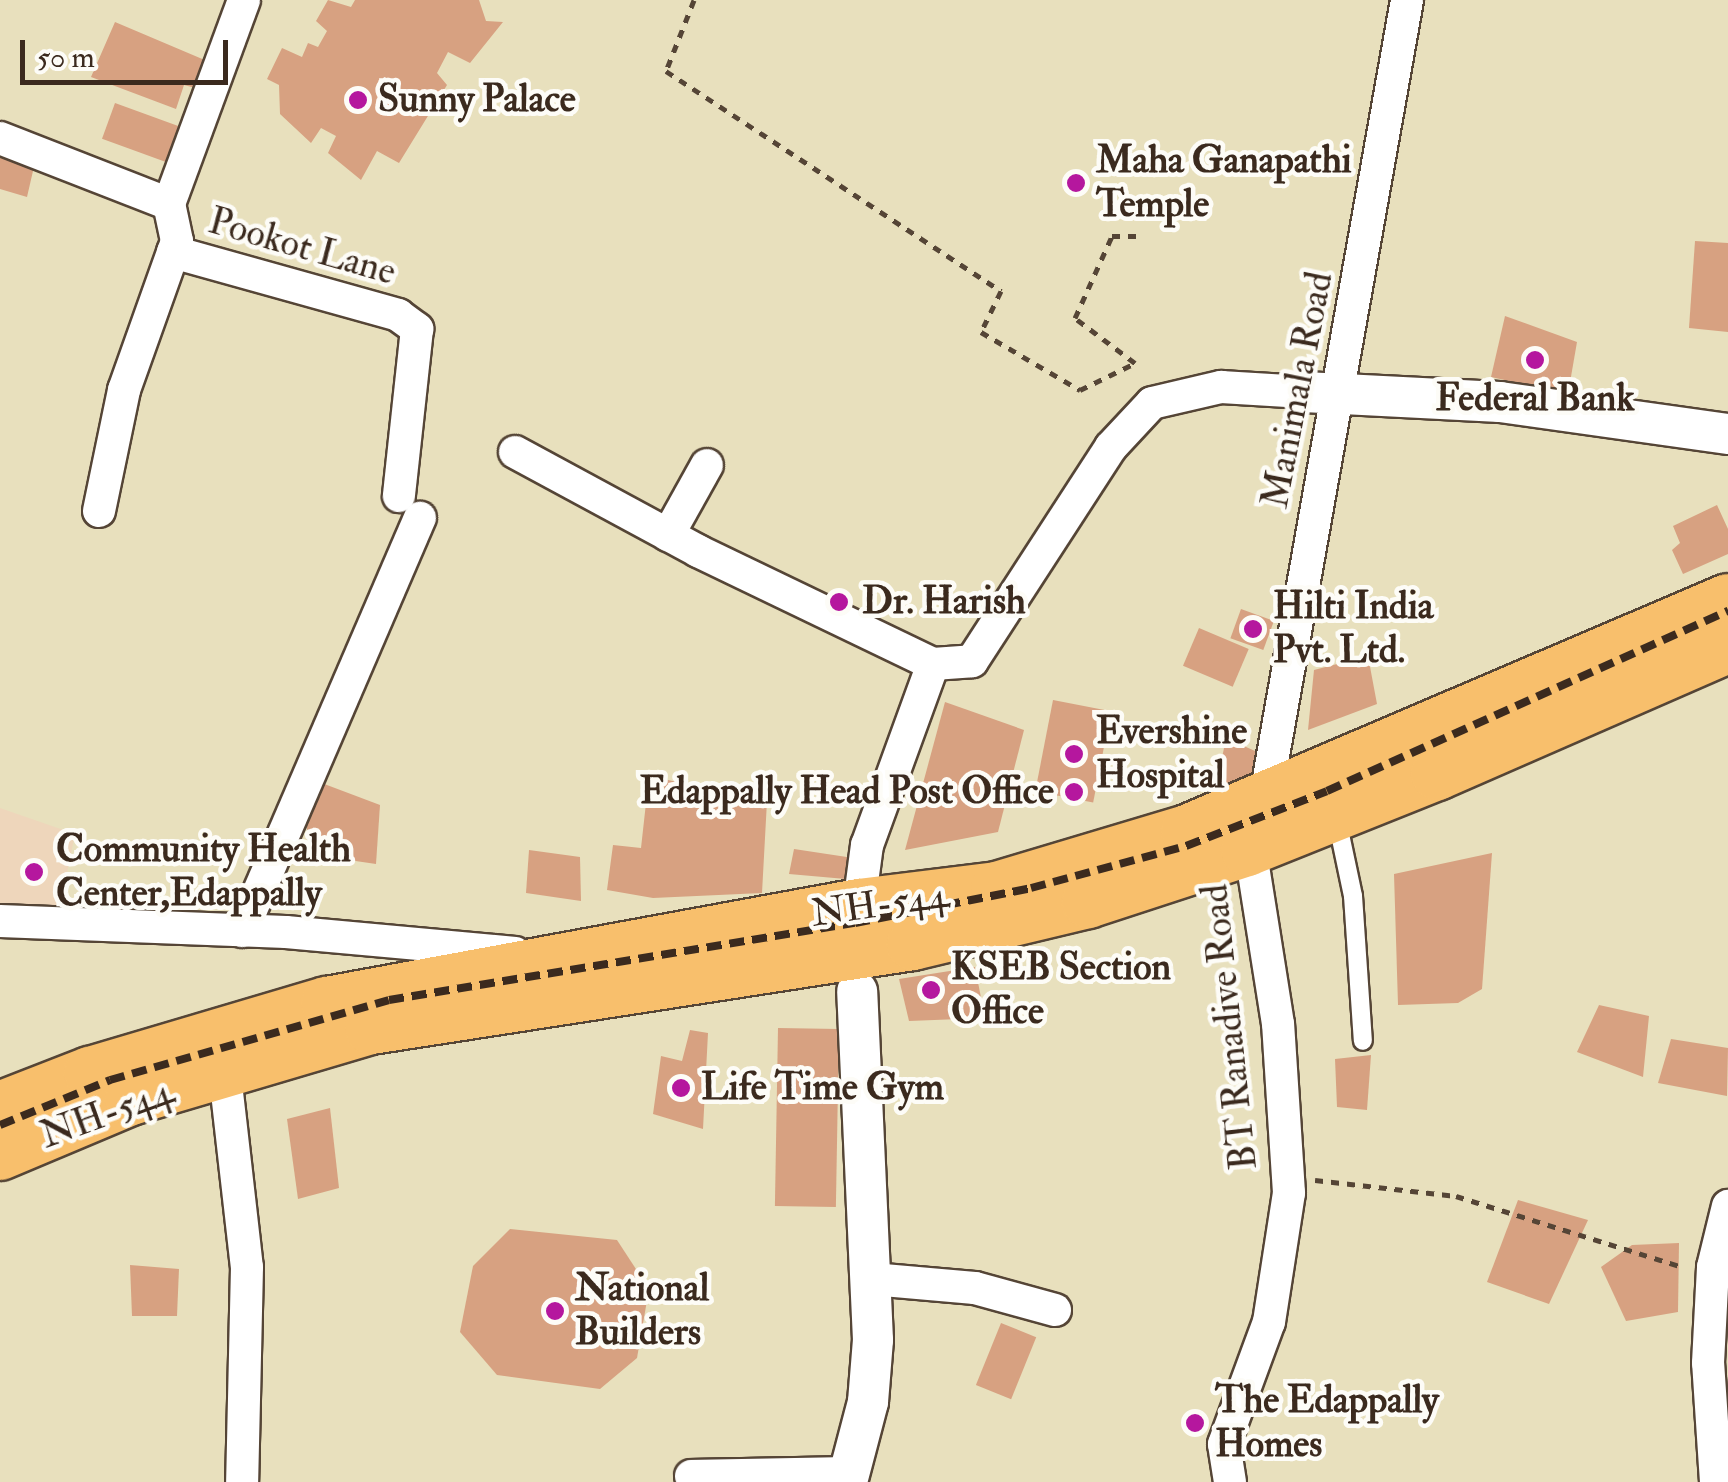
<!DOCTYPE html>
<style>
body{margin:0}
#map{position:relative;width:1728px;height:1482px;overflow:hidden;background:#e8e0bd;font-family:"IM FELL Double Pica",serif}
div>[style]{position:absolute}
.built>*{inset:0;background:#eed6bb}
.building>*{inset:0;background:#d7a181;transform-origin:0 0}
.path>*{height:5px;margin-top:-2.5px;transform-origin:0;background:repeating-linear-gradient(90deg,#554536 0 8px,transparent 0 16px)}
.roads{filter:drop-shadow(2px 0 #554536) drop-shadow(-2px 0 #554536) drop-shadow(0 2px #554536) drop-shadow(0 -2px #554536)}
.service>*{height:18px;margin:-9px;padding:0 9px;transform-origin:9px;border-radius:9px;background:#fff}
.minor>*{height:32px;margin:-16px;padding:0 16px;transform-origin:16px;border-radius:16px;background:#fff}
.tertiary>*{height:40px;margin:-20px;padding:0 20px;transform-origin:20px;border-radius:20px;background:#fff}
.primary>*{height:52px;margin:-26px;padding:0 26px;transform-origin:26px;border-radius:26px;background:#f8bf6c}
.rail>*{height:8px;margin-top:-4px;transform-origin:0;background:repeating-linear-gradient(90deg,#3b2a1e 0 15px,transparent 0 23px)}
.dots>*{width:28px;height:28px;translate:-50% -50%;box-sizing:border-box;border:5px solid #fdfcf7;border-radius:50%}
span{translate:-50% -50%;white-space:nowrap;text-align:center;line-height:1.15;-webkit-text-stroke:9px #fdfcf7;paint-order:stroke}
.poi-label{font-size:38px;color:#3b2a1e;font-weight:700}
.left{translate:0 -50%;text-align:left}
.right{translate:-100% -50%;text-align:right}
.street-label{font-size:38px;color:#3b2a1e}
.scale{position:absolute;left:20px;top:40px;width:208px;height:45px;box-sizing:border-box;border:5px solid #3b2a1e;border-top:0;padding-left:12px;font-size:30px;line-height:35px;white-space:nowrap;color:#3b2a1e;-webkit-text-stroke:8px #fdfcf7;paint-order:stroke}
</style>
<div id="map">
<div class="built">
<div style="clip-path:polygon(0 808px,75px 834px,59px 912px,0 910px)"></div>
</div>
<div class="building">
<div style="clip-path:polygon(328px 0,351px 7px,355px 0,479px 0,486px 21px,503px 22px,470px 63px,448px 52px,437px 73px,447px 85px,399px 163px,377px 151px,361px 180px,328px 153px,336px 136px,321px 128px,311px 143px,280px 114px,279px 85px,267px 79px,282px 48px,302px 57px,308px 43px,318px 47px,327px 31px,316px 21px)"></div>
<div style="clip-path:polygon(115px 22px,207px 61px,199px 89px,184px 85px,176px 109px,91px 77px)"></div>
<div style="left:115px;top:103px;width:68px;height:38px;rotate:20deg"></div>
<div style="clip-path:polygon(0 144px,36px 158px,27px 197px,0 189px)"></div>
<div style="clip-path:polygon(1695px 241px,1728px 243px,1728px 332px,1689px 328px)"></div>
<div style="clip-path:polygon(1505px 316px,1577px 342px,1568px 394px,1491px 377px)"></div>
<div style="clip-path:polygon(1717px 505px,1728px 529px,1728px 554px,1683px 574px,1672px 550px,1680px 543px,1673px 526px)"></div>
<div style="left:1241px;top:609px;width:35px;height:31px;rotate:20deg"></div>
<div style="left:1199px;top:628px;width:54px;height:41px;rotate:23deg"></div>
<div style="clip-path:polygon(1368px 656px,1377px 704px,1308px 730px,1314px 670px)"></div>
<div style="left:1053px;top:700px;width:59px;height:93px;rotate:11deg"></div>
<div style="clip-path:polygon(945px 702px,1024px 730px,998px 832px,905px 850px)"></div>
<div style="clip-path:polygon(1226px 738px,1264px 755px,1256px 792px,1213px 803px)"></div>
<div style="clip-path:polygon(649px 776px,767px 801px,762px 893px,653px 898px,607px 890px,613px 845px,641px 848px)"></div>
<div style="clip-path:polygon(319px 782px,380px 805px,376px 864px,342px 859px,310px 841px,305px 821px)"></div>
<div style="clip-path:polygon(794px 849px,860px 859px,857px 880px,789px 874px)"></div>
<div style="clip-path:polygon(529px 850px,580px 857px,581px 901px,526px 893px)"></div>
<div style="clip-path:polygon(1492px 853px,1482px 989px,1458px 1003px,1398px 1005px,1394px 874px)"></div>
<div style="clip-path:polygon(975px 967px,985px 1018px,909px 1021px,899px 979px)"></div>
<div style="clip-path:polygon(1599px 1005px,1649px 1016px,1643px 1077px,1577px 1052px)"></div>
<div style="left:778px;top:1028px;width:61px;height:178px;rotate:1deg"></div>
<div style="clip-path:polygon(690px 1030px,708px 1033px,703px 1129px,653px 1114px,661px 1056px,682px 1061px)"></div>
<div style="clip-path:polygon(1671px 1039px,1728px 1048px,1727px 1096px,1658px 1083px)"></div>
<div style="clip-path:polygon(1371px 1055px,1367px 1110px,1337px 1107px,1335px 1059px)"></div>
<div style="clip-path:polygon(330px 1108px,339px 1188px,298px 1199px,287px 1119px)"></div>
<div style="clip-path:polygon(1518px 1200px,1588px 1220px,1549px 1304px,1487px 1282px)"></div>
<div style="clip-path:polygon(510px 1229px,617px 1240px,649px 1289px,637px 1358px,600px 1389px,497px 1375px,460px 1332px,473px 1266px)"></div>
<div style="clip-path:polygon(1679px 1243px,1678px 1312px,1626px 1321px,1601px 1267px,1632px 1245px)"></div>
<div style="clip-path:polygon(130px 1265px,179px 1269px,177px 1316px,132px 1316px)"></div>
<div style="left:1001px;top:1323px;width:38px;height:67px;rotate:22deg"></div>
</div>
<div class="path">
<div style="left:694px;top:0;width:76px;rotate:111.5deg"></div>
<div style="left:666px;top:71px;width:401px;rotate:33.3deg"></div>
<div style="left:1001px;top:291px;width:46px;rotate:116deg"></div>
<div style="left:981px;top:332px;width:115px;rotate:30.4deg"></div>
<div style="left:1080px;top:390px;width:61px;rotate:-26.1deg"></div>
<div style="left:1135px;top:363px;width:75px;rotate:-143.1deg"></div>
<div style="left:1075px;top:318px;width:90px;rotate:-65.7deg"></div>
<div style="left:1112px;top:236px;width:31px"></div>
<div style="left:1315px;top:1180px;width:142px;rotate:6.5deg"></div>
<div style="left:1456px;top:1196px;width:238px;rotate:17.4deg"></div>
</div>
<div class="roads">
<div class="service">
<div style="left:1337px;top:820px;width:78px;rotate:78.1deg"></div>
<div style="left:1353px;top:896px;width:145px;rotate:86.1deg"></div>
</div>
<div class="minor">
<div style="left:0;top:138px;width:181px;rotate:21.3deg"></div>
<div style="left:169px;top:204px;width:217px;rotate:-69.8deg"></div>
<div style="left:173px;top:252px;width:234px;rotate:15.6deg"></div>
<div style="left:398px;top:315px;width:24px;rotate:36deg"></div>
<div style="left:417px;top:329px;width:168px;rotate:96.2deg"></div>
<div style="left:515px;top:452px;width:208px;rotate:28.4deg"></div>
<div style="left:698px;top:551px;width:261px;rotate:25.7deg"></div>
<div style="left:933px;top:664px;width:193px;rotate:110deg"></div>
<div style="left:867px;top:845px;width:61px;rotate:97.6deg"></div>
<div style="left:99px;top:511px;width:124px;rotate:-78.3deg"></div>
<div style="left:124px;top:390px;width:158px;rotate:-70.4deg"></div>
<div style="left:177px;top:241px;width:38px;rotate:-102deg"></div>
<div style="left:668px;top:535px;width:80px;rotate:-60.9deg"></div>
<div style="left:933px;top:664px;width:39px;rotate:-4deg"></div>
<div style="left:972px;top:661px;width:255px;rotate:-57deg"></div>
<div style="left:1111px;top:447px;width:60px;rotate:-47deg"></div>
<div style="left:1152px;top:403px;width:71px;rotate:-13.1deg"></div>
<div style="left:1221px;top:387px;width:83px;rotate:3.4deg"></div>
<div style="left:0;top:921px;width:286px;rotate:2.2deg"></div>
<div style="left:286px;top:932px;width:230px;rotate:5.2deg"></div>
<div style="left:242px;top:931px;width:450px;rotate:-66.7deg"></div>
<div style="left:225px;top:1075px;width:193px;rotate:83.5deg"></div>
<div style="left:247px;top:1267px;width:215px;rotate:91.3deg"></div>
<div style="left:872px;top:1279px;width:103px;rotate:5deg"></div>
<div style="left:975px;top:1288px;width:83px;rotate:15.4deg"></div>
<div style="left:691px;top:1476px;width:155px;rotate:-1.1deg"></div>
<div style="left:1230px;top:1482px;width:38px;rotate:-99deg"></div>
<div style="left:1224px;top:1444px;width:130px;rotate:-69.8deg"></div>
<div style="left:1269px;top:1322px;width:131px;rotate:-81.2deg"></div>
<div style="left:1289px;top:1193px;width:169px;rotate:-93.7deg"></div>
<div style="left:1278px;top:1024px;width:178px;rotate:-99deg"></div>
<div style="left:1250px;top:848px;width:55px;rotate:-73.2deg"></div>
<div style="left:1266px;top:795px;width:807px;rotate:-79.94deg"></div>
<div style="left:1716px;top:1482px;width:119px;rotate:-93.8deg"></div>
<div style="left:1708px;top:1363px;width:96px;rotate:-87deg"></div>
<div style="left:1713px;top:1267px;width:63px;rotate:-76.2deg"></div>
</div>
<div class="tertiary">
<div style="left:1304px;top:392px;width:196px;rotate:2.9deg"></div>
<div style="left:1500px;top:402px;width:230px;rotate:8deg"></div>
<div style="left:847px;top:1482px;width:83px;rotate:-75.3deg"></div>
<div style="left:868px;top:1402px;width:62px;rotate:-85.4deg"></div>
<div style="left:873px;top:1340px;width:349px;rotate:-92.6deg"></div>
</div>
<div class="primary">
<div style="left:0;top:1108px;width:97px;rotate:-21.3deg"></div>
<div style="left:90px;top:1073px;width:247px;rotate:-16.5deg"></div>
<div style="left:327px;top:1003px;width:541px;rotate:-10.44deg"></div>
<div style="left:859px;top:905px;width:139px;rotate:-7deg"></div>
<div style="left:997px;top:888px;width:198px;rotate:-16.7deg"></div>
<div style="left:1187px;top:831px;width:588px;rotate:-23.12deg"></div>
<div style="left:0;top:1154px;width:142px;rotate:-22.8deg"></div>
<div style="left:131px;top:1099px;width:250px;rotate:-16.5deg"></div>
<div style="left:371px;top:1028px;width:548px;rotate:-8.81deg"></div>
<div style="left:913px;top:944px;width:180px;rotate:-13.5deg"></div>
<div style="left:1088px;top:902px;width:167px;rotate:-18.1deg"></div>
<div style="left:1247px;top:850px;width:205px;rotate:-21.8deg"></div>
<div style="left:1437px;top:774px;width:318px;rotate:-23.6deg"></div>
</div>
</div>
<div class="rail">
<div style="left:0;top:1125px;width:119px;rotate:-22.2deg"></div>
<div style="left:110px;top:1080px;width:290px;rotate:-16deg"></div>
<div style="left:389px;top:1000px;width:472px;rotate:-9.4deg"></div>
<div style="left:855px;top:923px;width:179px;rotate:-11.2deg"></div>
<div style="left:1031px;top:888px;width:161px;rotate:-15.2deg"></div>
<div style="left:1186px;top:846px;width:151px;rotate:-21.3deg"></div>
<div style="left:1327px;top:791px;width:440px;rotate:-24.2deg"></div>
</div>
<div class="dots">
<div style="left:358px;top:100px;background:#b5179e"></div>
<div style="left:1076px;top:183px;background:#b5179e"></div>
<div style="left:1535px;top:360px;background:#b5179e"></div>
<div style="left:839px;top:602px;background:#b5179e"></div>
<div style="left:1253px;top:629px;background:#b5179e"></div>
<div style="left:1074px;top:754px;background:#b5179e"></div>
<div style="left:1074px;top:792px;background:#b5179e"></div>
<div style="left:34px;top:872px;background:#b5179e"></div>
<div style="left:931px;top:990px;background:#b5179e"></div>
<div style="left:681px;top:1088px;background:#b5179e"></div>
<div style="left:555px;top:1311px;background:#b5179e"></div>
<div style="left:1195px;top:1423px;background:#b5179e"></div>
</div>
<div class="poi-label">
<span class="left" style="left:378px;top:100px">Sunny Palace</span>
<span class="left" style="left:1096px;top:183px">Maha Ganapathi<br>Temple</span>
<span style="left:1535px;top:399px">Federal Bank</span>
<span class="left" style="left:862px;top:602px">Dr. Harish</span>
<span class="left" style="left:1273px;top:629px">Hilti India<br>Pvt. Ltd.</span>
<span class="left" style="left:1096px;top:754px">Evershine<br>Hospital</span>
<span class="right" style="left:1054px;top:792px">Edappally Head Post Office</span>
<span class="left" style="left:56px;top:872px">Community Health<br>Center,Edappally</span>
<span class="left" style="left:951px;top:990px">KSEB Section<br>Office</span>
<span class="left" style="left:701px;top:1088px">Life Time Gym</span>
<span class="left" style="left:575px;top:1311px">National<br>Builders</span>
<span class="left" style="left:1215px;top:1423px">The Edappally<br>Homes</span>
</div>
<div class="street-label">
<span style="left:302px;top:247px;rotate:16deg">Pookot Lane</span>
<span style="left:1298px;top:390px;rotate:-79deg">Manimala Road</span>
<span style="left:880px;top:905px;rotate:-8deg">NH-544</span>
<span style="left:1230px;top:1027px;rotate:-96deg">BT Ranadive Road</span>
<span style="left:107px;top:1114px;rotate:-20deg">NH-544</span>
</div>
<div class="scale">50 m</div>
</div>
